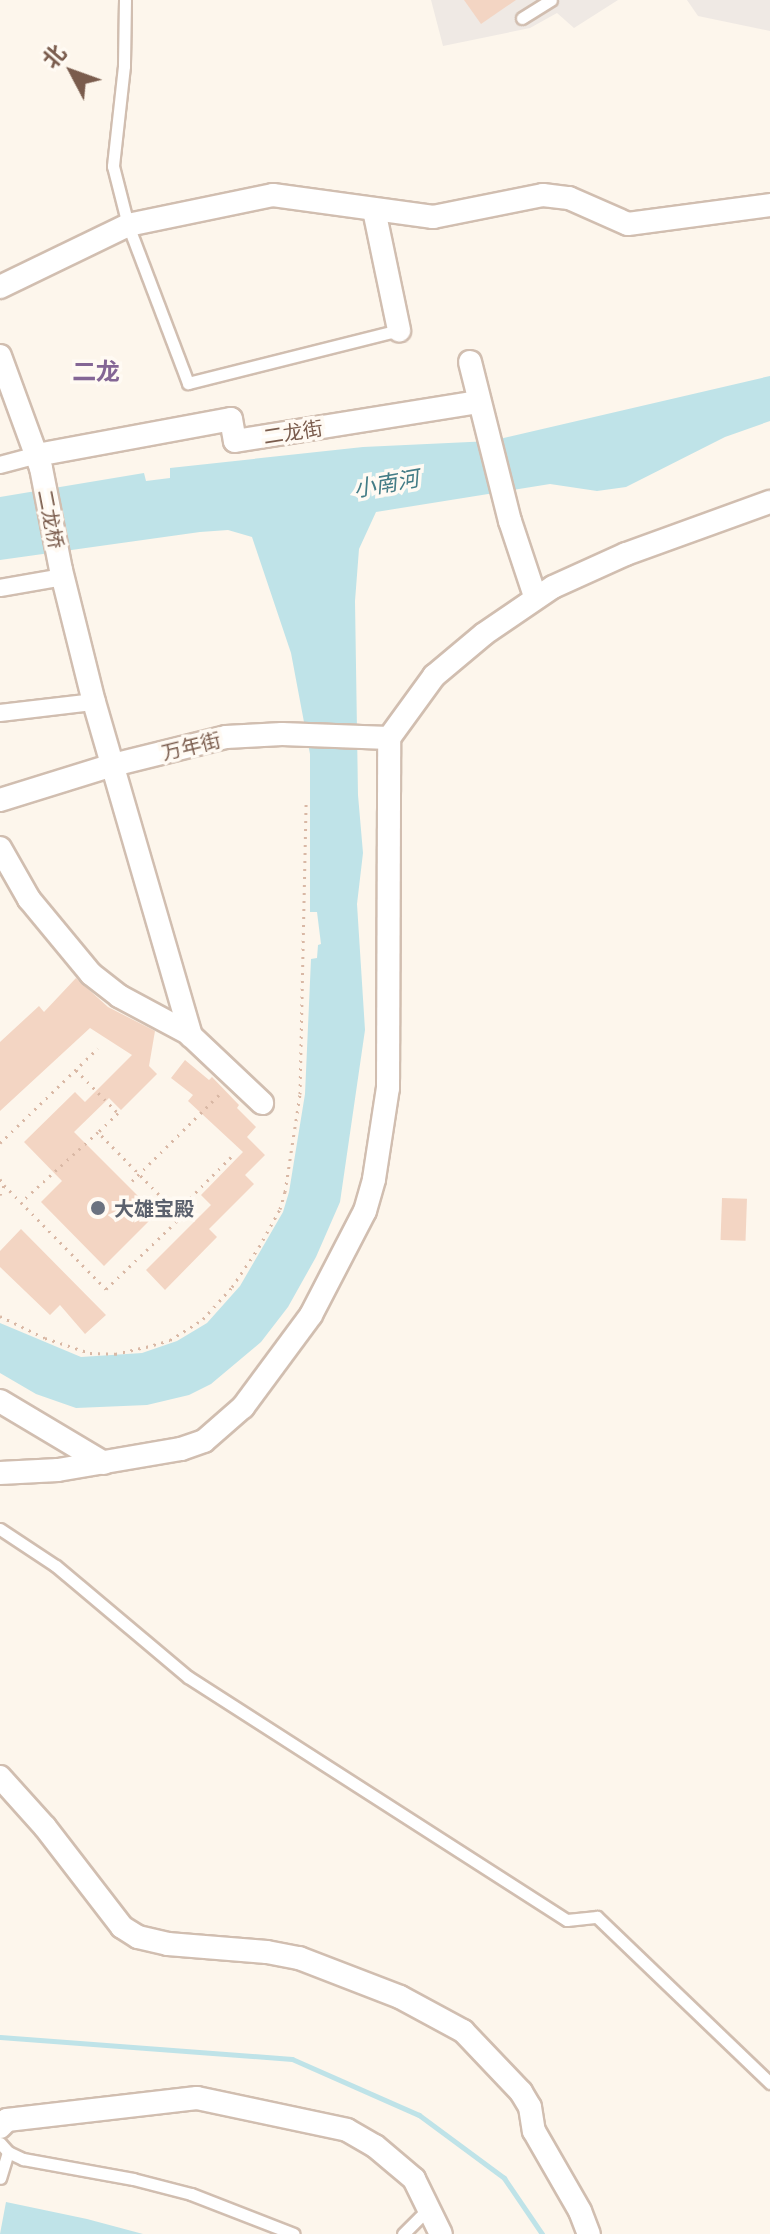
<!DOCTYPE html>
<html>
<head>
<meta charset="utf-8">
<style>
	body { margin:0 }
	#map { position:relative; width:770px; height:2234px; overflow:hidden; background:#fdf6ec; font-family:"IBM Plex Sans","Noto Sans SC",sans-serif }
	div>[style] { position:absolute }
	.industrial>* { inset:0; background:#efe9e4 }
	.water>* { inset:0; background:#bfe3e8 }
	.stream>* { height:5px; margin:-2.5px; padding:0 2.5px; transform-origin:2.5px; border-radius:2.5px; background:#bfe3e8 }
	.building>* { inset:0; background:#f3d5c3; transform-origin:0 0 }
	.path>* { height:3px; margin-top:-1.5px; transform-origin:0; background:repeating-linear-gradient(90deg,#d9b8a5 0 2px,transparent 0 8px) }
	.roads { filter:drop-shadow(2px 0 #d1beb0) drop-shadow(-2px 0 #d1beb0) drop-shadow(0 2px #d1beb0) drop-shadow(0 -2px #d1beb0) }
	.service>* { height:11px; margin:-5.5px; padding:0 5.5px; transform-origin:5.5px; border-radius:5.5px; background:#fff }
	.pedestrian>* { height:16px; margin:-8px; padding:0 8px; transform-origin:8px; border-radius:8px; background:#fff }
	.minor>* { height:22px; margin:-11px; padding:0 11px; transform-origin:11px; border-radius:11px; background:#fff }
	.dots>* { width:22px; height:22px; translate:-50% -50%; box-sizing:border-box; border:4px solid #fffaf3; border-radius:50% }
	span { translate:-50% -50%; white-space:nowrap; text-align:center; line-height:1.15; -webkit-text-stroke:7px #fffaf3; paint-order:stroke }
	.street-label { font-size:20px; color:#7a5c4d }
	.worship-label { font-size:20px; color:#5b616d; font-weight:700 }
	.left { translate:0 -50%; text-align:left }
	.water-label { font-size:22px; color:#437c86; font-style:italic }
	.quarter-label { font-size:24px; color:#846695; font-weight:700 }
	.north { position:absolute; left:32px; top:32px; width:80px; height:80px; -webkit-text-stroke:6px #fffaf3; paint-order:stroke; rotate:311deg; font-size:22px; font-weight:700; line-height:32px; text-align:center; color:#7a5c4d }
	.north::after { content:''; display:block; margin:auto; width:28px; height:36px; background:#7a5c4d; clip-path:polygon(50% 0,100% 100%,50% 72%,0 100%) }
</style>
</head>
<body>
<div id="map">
	<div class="industrial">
		<div style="clip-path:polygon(431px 0,618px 0,574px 28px,557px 13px,530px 28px,443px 46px)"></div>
		<div style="clip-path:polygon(687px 0,770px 0,770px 31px,698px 16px)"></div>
	</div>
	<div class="water">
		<div style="clip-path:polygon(770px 376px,770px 421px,725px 437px,626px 487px,597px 491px,550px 484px,376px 512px,359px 549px,355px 601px,358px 795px,363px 853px,357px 904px,365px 1030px,340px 1202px,316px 1257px,288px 1307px,261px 1342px,211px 1384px,189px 1395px,147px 1405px,76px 1408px,36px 1394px,0 1373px,0 1323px,81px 1357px,142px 1353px,177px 1341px,207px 1323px,240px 1286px,283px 1212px,289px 1192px,305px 1094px,311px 959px,317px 958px,318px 945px,321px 944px,317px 912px,310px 912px,310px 754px,291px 653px,252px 537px,228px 530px,200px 532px,0 560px,0 497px,144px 473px,146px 481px,170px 478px,170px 468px,363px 447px,491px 441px)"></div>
		<div style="clip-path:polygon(6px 2202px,87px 2219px,143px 2234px,0 2234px)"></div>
	</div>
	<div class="stream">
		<div style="left:0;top:2037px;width:293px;rotate:4.3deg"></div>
		<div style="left:292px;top:2059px;width:139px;rotate:23.8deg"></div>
		<div style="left:419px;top:2115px;width:106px;rotate:36.5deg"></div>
		<div style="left:504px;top:2178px;width:68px;rotate:55.8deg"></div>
	</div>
	<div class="building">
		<div style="clip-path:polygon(464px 0,516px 0,481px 24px)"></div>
		<div style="clip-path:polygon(76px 978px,108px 1007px,155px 1031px,149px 1066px,157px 1074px,121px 1110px,109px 1098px,74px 1132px,156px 1214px,104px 1266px,41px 1202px,62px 1181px,24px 1142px,75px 1092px,85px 1102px,132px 1055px,90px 1028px,0 1111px,0 1042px,39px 1006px,44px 1012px)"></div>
		<div style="clip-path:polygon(185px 1060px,209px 1080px,212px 1077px,239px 1105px,237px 1108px,256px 1127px,247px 1137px,265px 1155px,245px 1175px,254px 1184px,209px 1229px,217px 1237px,165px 1290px,146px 1270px,211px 1205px,201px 1195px,243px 1152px,188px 1101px,193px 1095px,171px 1078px)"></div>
		<div style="left:722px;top:1198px;width:25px;height:42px;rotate:2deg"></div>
		<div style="clip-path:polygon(21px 1229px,106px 1315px,85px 1334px,60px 1305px,50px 1315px,0 1267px,0 1251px)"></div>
	</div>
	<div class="path">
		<div style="left:76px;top:1070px;width:60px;rotate:45.7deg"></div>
		<div style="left:118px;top:1113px;width:28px;rotate:136deg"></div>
		<div style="left:0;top:1143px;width:136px;rotate:-44.1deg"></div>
		<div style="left:0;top:1179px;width:7px;rotate:56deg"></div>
		<div style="left:4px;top:1185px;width:146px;rotate:45.6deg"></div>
		<div style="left:106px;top:1289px;width:104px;rotate:-43.8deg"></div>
		<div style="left:181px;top:1217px;width:119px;rotate:-134.3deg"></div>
		<div style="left:98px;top:1132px;width:104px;rotate:137.7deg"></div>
		<div style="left:132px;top:1181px;width:127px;rotate:-44.7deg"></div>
		<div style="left:0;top:1195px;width:11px;rotate:-68deg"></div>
		<div style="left:181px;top:1217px;width:21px;rotate:-65deg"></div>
		<div style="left:190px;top:1198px;width:61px;rotate:-45deg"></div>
		<div style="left:0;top:1316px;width:50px;rotate:26.1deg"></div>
		<div style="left:45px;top:1338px;width:47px;rotate:18.4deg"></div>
		<div style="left:90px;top:1353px;width:25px;rotate:2deg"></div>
		<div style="left:115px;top:1354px;width:32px;rotate:-13deg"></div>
		<div style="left:146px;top:1347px;width:25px;rotate:-16deg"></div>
		<div style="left:170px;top:1340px;width:39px;rotate:-32deg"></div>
		<div style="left:203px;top:1319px;width:43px;rotate:-47.8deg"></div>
		<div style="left:232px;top:1287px;width:48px;rotate:-56deg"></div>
		<div style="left:259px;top:1247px;width:43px;rotate:-61.1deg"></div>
		<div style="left:280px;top:1209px;width:18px;rotate:-74deg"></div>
		<div style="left:285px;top:1192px;width:99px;rotate:-81.3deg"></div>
		<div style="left:300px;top:1094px;width:294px;rotate:-88.8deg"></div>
	</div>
	<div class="roads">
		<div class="service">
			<div style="left:125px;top:0;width:66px;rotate:90.9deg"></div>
			<div style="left:124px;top:66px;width:101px;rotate:96.3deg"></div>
			<div style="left:113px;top:166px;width:61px;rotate:75.7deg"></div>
			<div style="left:128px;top:225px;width:169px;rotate:69.2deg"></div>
			<div style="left:188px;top:383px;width:218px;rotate:-14.1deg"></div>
			<div style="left:522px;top:18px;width:34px;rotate:-32deg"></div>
			<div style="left:0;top:1529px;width:67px;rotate:33.5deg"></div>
			<div style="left:56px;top:1566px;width:172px;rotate:40.1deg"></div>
			<div style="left:188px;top:1677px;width:450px;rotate:32.7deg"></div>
			<div style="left:567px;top:1920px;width:30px;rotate:-6deg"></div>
			<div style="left:597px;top:1917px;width:240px;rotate:43.8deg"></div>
			<div style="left:0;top:2143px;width:12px;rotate:48deg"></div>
			<div style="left:8px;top:2152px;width:27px;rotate:107deg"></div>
			<div style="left:8px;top:2152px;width:17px;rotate:25deg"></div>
			<div style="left:23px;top:2159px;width:112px;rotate:10.3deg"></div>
			<div style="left:133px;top:2179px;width:60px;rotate:14.5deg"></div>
			<div style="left:191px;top:2194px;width:110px;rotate:21.2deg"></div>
			<div style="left:403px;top:2234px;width:34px;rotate:-45deg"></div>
		</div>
		<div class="pedestrian">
			<div style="left:0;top:465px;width:38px;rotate:-15deg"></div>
			<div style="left:0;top:588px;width:64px;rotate:-9.9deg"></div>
			<div style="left:0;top:713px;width:95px;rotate:-6.7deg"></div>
		</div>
		<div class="minor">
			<div style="left:374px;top:210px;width:123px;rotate:78.2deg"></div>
			<div style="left:0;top:287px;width:142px;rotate:-25.8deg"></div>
			<div style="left:128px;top:225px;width:148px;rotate:-11.7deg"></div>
			<div style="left:273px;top:195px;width:162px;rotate:7.8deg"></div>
			<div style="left:433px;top:217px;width:112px;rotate:-11.3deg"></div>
			<div style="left:543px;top:195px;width:26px;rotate:7deg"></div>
			<div style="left:569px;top:198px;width:64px;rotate:23.8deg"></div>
			<div style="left:628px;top:224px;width:143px;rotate:-7.6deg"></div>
			<div style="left:0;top:356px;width:119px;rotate:69.9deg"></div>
			<div style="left:41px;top:468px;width:104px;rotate:78.9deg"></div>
			<div style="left:61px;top:570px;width:136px;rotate:76deg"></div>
			<div style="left:94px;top:702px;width:348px;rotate:73.8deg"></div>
			<div style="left:470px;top:362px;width:164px;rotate:75.9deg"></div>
			<div style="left:510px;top:521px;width:79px;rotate:71.6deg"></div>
			<div style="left:37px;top:455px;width:197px;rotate:-10.5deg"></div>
			<div style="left:231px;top:419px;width:22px;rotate:80deg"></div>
			<div style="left:235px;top:441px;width:247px;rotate:-9.1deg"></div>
			<div style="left:0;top:800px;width:118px;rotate:-17.2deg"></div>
			<div style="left:113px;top:765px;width:116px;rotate:-13.9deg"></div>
			<div style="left:226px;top:737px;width:56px;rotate:-3.1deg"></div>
			<div style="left:282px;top:734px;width:107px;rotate:2.1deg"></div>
			<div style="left:0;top:848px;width:59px;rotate:60.4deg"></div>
			<div style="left:29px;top:899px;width:97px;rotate:50.4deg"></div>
			<div style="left:91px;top:974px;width:36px;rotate:38deg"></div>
			<div style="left:119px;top:996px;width:78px;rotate:28.2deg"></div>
			<div style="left:188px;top:1033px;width:102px;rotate:43.4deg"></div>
			<div style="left:0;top:1401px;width:121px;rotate:30.8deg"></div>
			<div style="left:0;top:1473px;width:58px;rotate:-3deg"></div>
			<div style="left:58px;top:1470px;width:125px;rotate:-9.7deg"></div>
			<div style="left:181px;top:1449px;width:24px;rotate:-19deg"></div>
			<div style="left:204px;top:1441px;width:52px;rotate:-41.1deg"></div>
			<div style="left:243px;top:1407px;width:114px;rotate:-53.5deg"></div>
			<div style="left:311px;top:1315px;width:117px;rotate:-62.6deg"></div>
			<div style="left:365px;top:1211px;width:33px;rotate:-74deg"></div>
			<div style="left:374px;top:1179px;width:92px;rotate:-81.3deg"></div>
			<div style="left:388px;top:1088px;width:350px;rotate:-89.8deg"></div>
			<div style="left:389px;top:738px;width:77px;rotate:-54deg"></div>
			<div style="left:434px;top:676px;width:65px;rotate:-40deg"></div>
			<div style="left:484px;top:634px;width:83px;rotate:-34.3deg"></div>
			<div style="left:553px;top:587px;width:80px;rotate:-24.3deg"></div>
			<div style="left:626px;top:554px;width:153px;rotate:-19.9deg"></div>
			<div style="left:0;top:1777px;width:67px;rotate:48deg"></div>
			<div style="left:45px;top:1827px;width:126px;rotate:52.4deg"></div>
			<div style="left:122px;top:1927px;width:19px;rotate:32deg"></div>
			<div style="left:138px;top:1937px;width:31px;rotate:13deg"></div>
			<div style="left:168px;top:1944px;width:99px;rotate:4.6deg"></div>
			<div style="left:267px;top:1952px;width:33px;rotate:11deg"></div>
			<div style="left:299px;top:1958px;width:108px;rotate:21.1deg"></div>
			<div style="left:400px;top:1997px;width:72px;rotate:28.4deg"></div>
			<div style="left:463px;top:2031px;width:84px;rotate:46.4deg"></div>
			<div style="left:521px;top:2092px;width:17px;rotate:59deg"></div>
			<div style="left:530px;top:2107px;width:24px;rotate:81deg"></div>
			<div style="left:534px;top:2131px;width:92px;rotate:60.1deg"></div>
			<div style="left:580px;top:2211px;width:25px;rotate:69deg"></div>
			<div style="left:0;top:2127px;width:10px;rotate:-45deg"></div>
			<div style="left:7px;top:2120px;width:191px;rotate:-6.6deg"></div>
			<div style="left:197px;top:2098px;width:153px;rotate:12deg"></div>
			<div style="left:347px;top:2130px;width:32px;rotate:30deg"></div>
			<div style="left:375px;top:2146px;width:51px;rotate:40.2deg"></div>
			<div style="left:414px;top:2179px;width:61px;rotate:63.9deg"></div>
		</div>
	</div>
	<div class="dots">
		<div style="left:98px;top:1208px;background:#6b7280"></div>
	</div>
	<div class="street-label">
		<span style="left:293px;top:432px;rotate:-9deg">二龙街</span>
		<span style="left:51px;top:519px;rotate:79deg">二龙桥</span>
		<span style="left:191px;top:746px;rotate:-14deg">万年街</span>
	</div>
	<div class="worship-label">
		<span class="left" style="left:114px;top:1208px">大雄宝殿</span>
	</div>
	<div class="water-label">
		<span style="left:386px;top:483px;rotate:-10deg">小南河</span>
	</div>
	<div class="quarter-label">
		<span style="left:96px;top:372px">二龙</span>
	</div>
	<div class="north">北</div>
</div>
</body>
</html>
